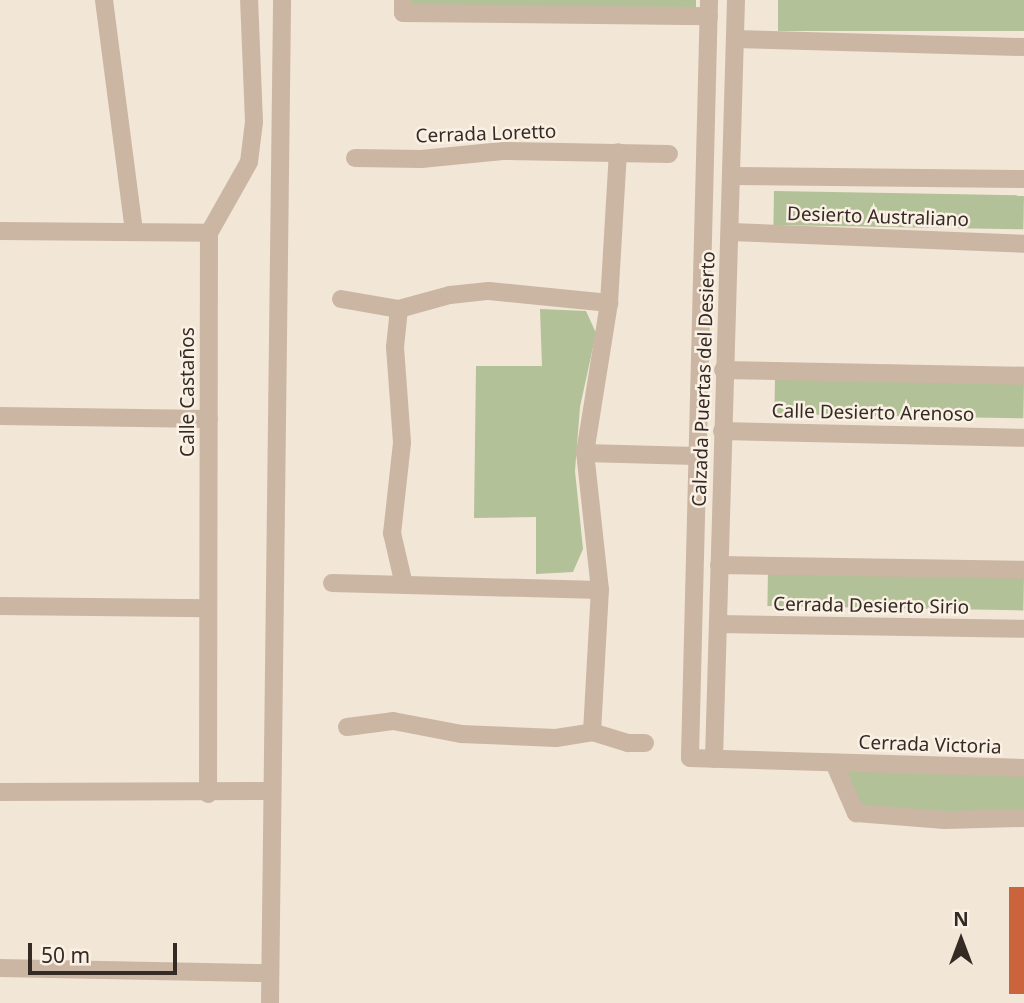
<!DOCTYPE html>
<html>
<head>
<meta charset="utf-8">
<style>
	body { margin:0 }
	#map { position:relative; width:1024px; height:1003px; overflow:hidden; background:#f2e6d7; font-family:"Noto Sans",sans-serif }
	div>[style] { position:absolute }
	.green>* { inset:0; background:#b2c197; transform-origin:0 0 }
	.building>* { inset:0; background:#cb643c; transform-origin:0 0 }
	.minor>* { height:18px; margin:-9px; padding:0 9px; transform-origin:9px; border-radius:9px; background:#cab6a3 }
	span { translate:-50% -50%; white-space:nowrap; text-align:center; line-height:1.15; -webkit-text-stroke:5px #faf0e4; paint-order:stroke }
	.street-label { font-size:19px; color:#352b25 }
	.north { position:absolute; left:926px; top:905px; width:70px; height:70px; -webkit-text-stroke:5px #faf0e4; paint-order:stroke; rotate:0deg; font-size:19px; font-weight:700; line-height:28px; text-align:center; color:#352b25 }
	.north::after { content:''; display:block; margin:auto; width:24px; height:32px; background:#352b25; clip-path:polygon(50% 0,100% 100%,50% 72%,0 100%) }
	.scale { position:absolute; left:28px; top:943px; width:149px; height:32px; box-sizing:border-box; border:4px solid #352b25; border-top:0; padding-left:9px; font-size:21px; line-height:24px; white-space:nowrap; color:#352b25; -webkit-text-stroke:5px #faf0e4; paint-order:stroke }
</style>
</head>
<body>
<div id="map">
	<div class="green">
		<div style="left:407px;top:0;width:289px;height:9px"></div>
		<div style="left:778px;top:0;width:246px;height:31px"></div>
		<div style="left:774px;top:191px;width:250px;height:34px;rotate:1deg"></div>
		<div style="clip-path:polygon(540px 309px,586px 311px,596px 333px,580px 407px,575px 471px,583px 549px,573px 572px,536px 574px,536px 517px,474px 518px,476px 366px,542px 366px)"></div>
		<div style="left:775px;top:379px;width:249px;height:35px;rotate:1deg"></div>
		<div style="left:768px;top:571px;width:256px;height:35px;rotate:1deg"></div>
		<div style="clip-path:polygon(844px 768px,1024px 772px,1024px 814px,860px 808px)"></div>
	</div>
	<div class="building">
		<div style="left:1009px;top:887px;width:15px;height:107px"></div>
	</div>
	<div class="minor">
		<div style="left:104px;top:0;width:234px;rotate:82.6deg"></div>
		<div style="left:403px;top:0;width:13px;rotate:90deg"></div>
		<div style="left:403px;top:13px;width:306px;rotate:0.6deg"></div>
		<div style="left:709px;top:0;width:758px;rotate:91.44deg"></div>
		<div style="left:690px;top:758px;width:334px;rotate:1.7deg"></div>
		<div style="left:735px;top:39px;width:289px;rotate:1.6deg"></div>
		<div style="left:355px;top:158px;width:66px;rotate:0.9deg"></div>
		<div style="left:421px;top:159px;width:82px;rotate:-5.6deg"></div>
		<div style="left:503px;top:151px;width:166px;rotate:1deg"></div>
		<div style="left:732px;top:176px;width:292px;rotate:0.6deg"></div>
		<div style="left:0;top:231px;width:209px;rotate:0.5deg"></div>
		<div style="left:731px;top:232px;width:293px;rotate:2.3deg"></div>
		<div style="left:341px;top:299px;width:59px;rotate:9.8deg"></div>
		<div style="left:399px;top:309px;width:53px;rotate:-15.4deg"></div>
		<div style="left:450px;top:295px;width:39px;rotate:-6deg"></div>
		<div style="left:489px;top:291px;width:121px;rotate:5.7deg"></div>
		<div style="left:399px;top:309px;width:38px;rotate:96deg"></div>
		<div style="left:395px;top:347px;width:96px;rotate:85.8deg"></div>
		<div style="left:402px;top:443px;width:91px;rotate:96.3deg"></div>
		<div style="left:392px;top:533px;width:53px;rotate:77deg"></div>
		<div style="left:723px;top:370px;width:301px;rotate:1.1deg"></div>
		<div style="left:0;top:416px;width:209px;rotate:0.8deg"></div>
		<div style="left:722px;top:431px;width:302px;rotate:1.3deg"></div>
		<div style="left:585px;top:453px;width:111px;rotate:1.5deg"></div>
		<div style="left:719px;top:565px;width:305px;rotate:0.9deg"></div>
		<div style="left:332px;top:583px;width:268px;rotate:1.5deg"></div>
		<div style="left:0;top:606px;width:208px;rotate:0.6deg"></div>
		<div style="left:718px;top:624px;width:306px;rotate:0.9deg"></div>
		<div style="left:347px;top:727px;width:46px;rotate:-7.4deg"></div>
		<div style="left:393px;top:721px;width:69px;rotate:10.8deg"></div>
		<div style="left:461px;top:734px;width:95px;rotate:2.4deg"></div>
		<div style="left:556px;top:738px;width:36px;rotate:-9deg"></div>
		<div style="left:592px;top:732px;width:38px;rotate:17deg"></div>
		<div style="left:628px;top:743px;width:17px"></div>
		<div style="left:592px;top:732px;width:142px;rotate:-86.8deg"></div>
		<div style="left:600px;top:590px;width:138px;rotate:-96.2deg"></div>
		<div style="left:585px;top:453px;width:152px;rotate:-80.9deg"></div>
		<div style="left:609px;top:303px;width:151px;rotate:-86.6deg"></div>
		<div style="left:714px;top:759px;width:759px;rotate:-88.34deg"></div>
		<div style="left:834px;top:763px;width:55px;rotate:66.3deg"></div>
		<div style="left:856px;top:813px;width:89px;rotate:4.5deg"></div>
		<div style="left:945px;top:820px;width:79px;rotate:-1.5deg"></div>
		<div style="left:0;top:792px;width:272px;rotate:-0.2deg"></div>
		<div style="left:208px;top:794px;width:561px;rotate:-89.9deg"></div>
		<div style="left:209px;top:233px;width:81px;rotate:-60.6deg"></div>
		<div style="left:249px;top:162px;width:40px;rotate:-82.9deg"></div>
		<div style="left:254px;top:122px;width:122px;rotate:-92.3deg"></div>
		<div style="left:0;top:968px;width:270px;rotate:1.1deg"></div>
		<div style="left:270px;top:1003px;width:1003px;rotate:-89.31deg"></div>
	</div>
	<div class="street-label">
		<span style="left:486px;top:134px;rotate:-2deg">Cerrada Loretto</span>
		<span style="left:878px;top:217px;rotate:2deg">Desierto Australiano</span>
		<span style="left:704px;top:379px;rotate:-88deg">Calzada Puertas del Desierto</span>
		<span style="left:188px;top:392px;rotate:-90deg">Calle Castaños</span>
		<span style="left:873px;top:413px;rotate:1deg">Calle Desierto Arenoso</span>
		<span style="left:871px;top:606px;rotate:1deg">Cerrada Desierto Sirio</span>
		<span style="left:930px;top:745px;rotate:2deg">Cerrada Victoria</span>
	</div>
	<div class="north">N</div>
	<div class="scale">50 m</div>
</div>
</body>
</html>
